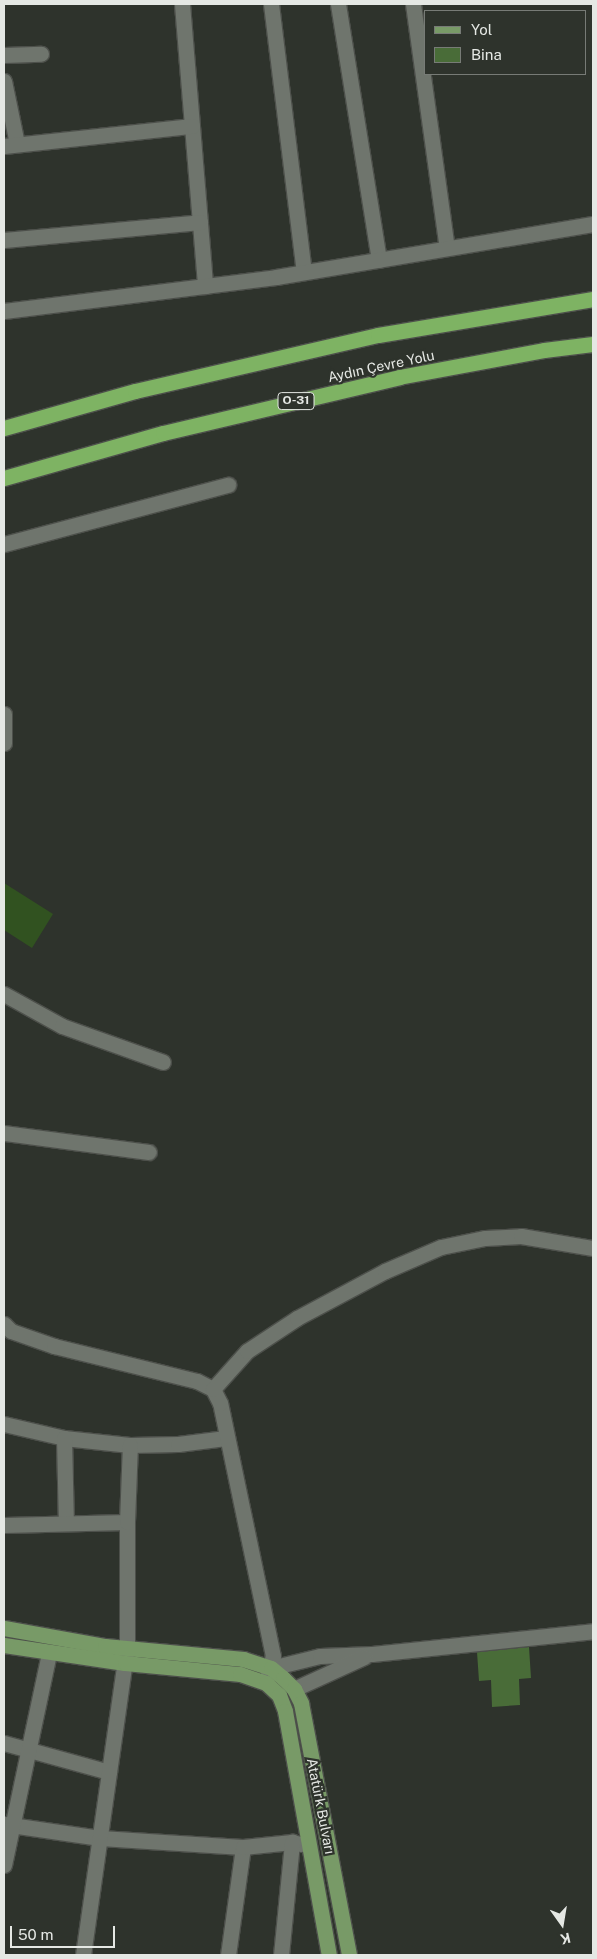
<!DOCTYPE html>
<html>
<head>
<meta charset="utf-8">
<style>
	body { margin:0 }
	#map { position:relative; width:597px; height:1959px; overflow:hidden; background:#2e332c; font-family:"Public Sans",sans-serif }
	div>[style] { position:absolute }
	.green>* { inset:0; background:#315220 }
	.building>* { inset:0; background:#496c38 }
	.roads { filter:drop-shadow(1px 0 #4d504b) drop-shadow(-1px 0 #4d504b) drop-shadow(0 1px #4d504b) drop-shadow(0 -1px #4d504b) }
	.minor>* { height:15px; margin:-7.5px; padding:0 7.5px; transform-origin:7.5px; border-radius:7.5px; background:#6f756d }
	.major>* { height:15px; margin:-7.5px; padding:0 7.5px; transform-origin:7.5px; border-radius:7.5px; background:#789a67 }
	.highway>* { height:15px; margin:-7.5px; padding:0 7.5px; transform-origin:7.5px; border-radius:7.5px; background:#7eb363 }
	span { translate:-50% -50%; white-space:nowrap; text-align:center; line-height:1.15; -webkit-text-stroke:4.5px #2e332c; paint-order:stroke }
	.shield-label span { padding:1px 4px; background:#2e332c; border:1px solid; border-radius:4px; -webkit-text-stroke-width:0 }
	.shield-label { font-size:12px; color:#e5e8e4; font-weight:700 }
	.street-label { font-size:14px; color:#e5e8e4 }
	.frame { position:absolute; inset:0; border:5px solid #e5e8e4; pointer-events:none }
	.legend { position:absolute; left:424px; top:10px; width:162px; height:65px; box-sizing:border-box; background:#2e332c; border:1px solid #777b76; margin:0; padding:6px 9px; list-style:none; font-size:15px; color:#e5e8e4 }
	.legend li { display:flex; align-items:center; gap:10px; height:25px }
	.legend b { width:25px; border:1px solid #777b76 }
	.north { position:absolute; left:537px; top:1899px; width:50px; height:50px; -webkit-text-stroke:4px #2e332c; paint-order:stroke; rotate:167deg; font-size:14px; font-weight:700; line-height:20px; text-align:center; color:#e5e8e4 }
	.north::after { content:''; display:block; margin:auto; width:18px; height:22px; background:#e5e8e4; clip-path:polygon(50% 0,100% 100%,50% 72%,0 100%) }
	.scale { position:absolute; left:10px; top:1926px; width:105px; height:22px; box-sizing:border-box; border:2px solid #e5e8e4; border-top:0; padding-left:6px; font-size:15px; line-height:18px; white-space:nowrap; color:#e5e8e4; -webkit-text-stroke:4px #2e332c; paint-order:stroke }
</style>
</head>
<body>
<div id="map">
	<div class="green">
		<div style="clip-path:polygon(4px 883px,53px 914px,32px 948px,4px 930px)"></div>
	</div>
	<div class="building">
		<div style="clip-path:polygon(529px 1647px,531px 1678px,519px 1679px,520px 1705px,492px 1707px,491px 1680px,479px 1681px,477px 1652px)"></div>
	</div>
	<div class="roads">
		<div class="minor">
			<div style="left:182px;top:4px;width:283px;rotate:85.3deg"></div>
			<div style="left:271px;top:4px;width:270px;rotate:83deg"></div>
			<div style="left:338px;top:4px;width:259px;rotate:80.9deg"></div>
			<div style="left:413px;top:4px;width:246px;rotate:82.1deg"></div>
			<div style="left:4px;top:55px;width:37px;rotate:-2deg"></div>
			<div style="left:4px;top:81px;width:64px;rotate:78.3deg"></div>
			<div style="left:4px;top:146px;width:189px;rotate:-6.1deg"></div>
			<div style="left:4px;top:240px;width:197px;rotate:-5.2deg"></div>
			<div style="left:4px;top:311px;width:274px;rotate:-7.1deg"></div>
			<div style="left:276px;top:277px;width:321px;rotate:-9.5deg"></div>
			<div style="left:4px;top:544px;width:232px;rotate:-14.8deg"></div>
			<div style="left:4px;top:714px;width:29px;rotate:90deg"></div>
			<div style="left:4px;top:994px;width:66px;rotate:28.9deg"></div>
			<div style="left:62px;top:1026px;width:107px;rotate:19.6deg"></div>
			<div style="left:4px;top:1133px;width:146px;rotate:7.5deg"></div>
			<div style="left:4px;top:1324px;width:10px;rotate:45deg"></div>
			<div style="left:11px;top:1331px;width:46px;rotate:19.2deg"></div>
			<div style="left:54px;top:1346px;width:147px;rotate:13.8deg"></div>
			<div style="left:197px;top:1381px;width:18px;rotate:27deg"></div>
			<div style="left:4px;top:1424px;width:62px;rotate:13.1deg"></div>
			<div style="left:64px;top:1438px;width:66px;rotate:6.1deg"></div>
			<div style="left:130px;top:1445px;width:48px;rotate:-1.2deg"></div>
			<div style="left:178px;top:1444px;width:48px;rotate:-7.1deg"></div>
			<div style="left:64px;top:1438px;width:85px;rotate:88.7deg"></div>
			<div style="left:4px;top:1525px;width:123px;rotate:-1.4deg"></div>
			<div style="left:271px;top:1668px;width:50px;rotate:-13.8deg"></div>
			<div style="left:320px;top:1656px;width:52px;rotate:-2.2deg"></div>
			<div style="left:372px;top:1654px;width:222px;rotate:-5.9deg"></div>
			<div style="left:267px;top:1678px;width:23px;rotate:-75deg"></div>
			<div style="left:273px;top:1656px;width:258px;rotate:-101.8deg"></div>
			<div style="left:220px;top:1403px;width:16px;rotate:-117deg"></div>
			<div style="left:213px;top:1389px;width:51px;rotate:-48.2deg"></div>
			<div style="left:247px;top:1351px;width:60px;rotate:-33.4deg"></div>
			<div style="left:297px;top:1318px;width:100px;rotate:-28.1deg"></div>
			<div style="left:385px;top:1271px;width:61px;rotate:-23.2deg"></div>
			<div style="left:441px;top:1247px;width:45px;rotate:-11.6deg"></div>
			<div style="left:485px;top:1238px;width:36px;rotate:-3deg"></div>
			<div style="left:521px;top:1236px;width:73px;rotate:9.5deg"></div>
			<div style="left:294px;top:1689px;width:77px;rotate:-24.6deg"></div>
			<div style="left:4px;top:1743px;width:109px;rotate:15.4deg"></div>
			<div style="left:4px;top:1824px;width:97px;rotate:8.3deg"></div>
			<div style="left:100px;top:1838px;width:143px;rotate:3.6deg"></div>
			<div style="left:243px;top:1847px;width:109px;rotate:97.9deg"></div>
			<div style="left:243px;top:1847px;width:49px;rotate:-5.8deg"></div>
			<div style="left:292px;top:1842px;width:9px;rotate:13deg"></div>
			<div style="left:4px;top:1865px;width:217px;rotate:-78deg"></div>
			<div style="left:83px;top:1955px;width:311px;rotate:-81.9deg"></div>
			<div style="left:127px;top:1647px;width:125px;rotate:-90deg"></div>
			<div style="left:127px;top:1522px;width:77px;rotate:-87.8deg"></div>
			<div style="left:281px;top:1955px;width:114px;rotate:-84.4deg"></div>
		</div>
		<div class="major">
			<div style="left:4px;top:1628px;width:103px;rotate:10.1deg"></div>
			<div style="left:105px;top:1646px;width:139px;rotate:5.4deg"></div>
			<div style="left:243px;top:1659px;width:29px;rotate:18deg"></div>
			<div style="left:271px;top:1668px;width:16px;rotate:40deg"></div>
			<div style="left:283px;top:1678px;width:16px;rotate:45deg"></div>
			<div style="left:294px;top:1689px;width:16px;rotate:63deg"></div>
			<div style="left:301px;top:1703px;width:257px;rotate:79.2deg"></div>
			<div style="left:4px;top:1645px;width:122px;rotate:8.5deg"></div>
			<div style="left:125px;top:1663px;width:116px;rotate:5.5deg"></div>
			<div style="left:240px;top:1674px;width:28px;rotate:19deg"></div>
			<div style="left:266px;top:1683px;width:18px;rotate:43deg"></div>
			<div style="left:279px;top:1695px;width:17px;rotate:69deg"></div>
			<div style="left:285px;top:1711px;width:248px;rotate:79.8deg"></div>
		</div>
		<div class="highway">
			<div style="left:4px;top:428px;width:136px;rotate:-15.8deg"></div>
			<div style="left:135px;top:391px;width:249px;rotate:-13deg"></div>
			<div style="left:378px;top:335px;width:218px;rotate:-9.5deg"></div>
			<div style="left:4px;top:478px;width:165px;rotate:-15.8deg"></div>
			<div style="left:163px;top:433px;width:243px;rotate:-13.3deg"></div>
			<div style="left:399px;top:377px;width:147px;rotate:-10.5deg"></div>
			<div style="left:544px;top:350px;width:49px;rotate:-7deg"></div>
		</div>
	</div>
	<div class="shield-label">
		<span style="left:296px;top:401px">O-31</span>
	</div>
	<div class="street-label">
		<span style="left:381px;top:366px;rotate:-12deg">Aydın Çevre Yolu</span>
		<span style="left:321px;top:1806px;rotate:79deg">Atatürk Bulvarı</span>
	</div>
	<div class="frame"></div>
	<ul class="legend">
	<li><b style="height:6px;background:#789a67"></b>Yol</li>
	<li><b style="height:14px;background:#496c38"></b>Bina</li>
	</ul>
	<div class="north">K</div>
	<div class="scale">50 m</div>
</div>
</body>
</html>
